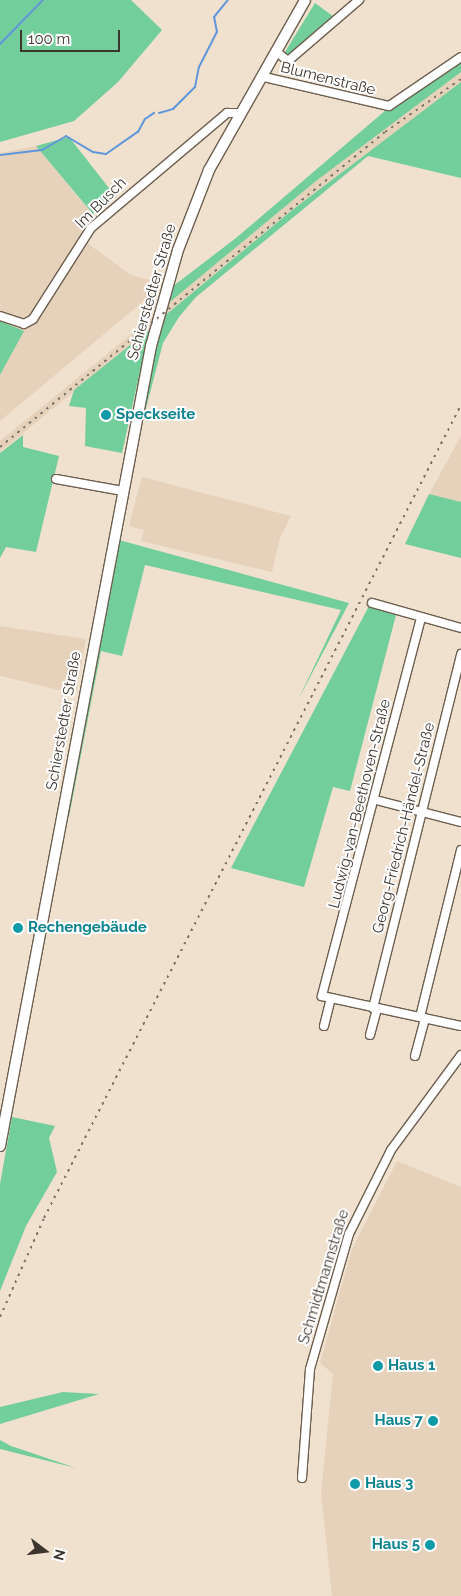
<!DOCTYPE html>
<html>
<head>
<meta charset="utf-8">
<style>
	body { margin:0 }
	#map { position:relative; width:461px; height:1596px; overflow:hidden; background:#f0e0ce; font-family:Raleway,sans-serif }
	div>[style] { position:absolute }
	.built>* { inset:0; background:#e6d2bb }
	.green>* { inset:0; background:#72ce9a }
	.stream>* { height:2px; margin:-1px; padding:0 1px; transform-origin:1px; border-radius:1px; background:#6096dc }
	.roads { filter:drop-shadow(1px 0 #6c5f4f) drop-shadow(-1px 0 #6c5f4f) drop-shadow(0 1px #6c5f4f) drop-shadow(0 -1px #6c5f4f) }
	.minor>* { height:8px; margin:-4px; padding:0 4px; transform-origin:4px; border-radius:4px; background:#fff }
	.tertiary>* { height:10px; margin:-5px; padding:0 5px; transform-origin:5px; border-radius:5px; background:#fff }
	.rail>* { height:2px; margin-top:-1px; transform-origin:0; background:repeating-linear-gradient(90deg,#7c7368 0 2.5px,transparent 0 7.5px) }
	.dots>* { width:14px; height:14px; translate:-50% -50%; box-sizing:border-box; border:2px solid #fff; border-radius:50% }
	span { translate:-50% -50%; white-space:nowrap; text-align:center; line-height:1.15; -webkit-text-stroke:4px #fff; paint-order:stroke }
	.street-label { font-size:15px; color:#3b352e }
	.culture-label { font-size:15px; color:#0d838f; font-weight:700 }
	.left { translate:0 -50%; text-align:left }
	.right { translate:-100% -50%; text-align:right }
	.north { position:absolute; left:20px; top:1526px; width:50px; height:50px; -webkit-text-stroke:4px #fff; paint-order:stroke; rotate:105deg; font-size:14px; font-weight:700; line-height:20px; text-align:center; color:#3b352e }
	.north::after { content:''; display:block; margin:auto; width:18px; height:22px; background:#3b352e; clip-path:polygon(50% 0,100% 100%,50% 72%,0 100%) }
	.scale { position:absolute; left:20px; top:30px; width:100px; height:22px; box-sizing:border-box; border:2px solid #3b352e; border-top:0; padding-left:6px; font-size:15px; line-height:18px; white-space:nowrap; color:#3b352e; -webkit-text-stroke:4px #fff; paint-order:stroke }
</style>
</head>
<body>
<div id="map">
	<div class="built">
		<div style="clip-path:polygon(461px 72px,461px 82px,291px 211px,162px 318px,165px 306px,316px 181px)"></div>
		<div style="clip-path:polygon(36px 146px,98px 221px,83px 240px,131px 275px,164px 284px,0 421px,0 375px,23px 332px,0 321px,0 153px)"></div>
		<div style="clip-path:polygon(154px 316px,150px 329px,0 452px,0 441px)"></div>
		<div style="clip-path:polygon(461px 436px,461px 502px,429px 494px)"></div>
		<div style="clip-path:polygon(142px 477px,291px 516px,280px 538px,272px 572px,141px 541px,144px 530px,129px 526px)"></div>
		<div style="clip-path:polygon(0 626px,86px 639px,76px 694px,0 676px)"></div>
		<div style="clip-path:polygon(397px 1161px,461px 1187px,461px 1596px,332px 1596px,321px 1493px,333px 1374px,320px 1363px,352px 1249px)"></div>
	</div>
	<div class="green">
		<div style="clip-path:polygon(0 0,131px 0,162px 30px,118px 82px,74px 121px,0 142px)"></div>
		<div style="clip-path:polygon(315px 3px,334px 17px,290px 55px,285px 52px)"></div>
		<div style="clip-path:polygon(461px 58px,461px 72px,316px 181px,165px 306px,172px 287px,236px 238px,393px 104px)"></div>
		<div style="clip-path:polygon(461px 82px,461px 178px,368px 156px,196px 297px,179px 317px,163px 343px,129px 473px,139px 412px,162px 318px,291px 211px)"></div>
		<div style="clip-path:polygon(69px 137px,116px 197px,93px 214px,36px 146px)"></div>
		<div style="clip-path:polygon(0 321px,24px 331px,0 375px)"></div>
		<div style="clip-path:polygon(149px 330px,122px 453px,85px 446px,86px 408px,69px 406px,74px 390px)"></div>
		<div style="clip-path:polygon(23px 435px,23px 447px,59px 456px,36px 552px,6px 547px,0 558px,0 453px)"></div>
		<div style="clip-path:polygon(429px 494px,461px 502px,461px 558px,405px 544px)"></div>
		<div style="clip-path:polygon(119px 540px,349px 603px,298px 700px,341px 610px,145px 565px,122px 656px,101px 651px,69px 817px,65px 814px)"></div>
		<div style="clip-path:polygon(369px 606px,396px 615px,350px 791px,333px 787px,304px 887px,231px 868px)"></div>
		<div style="clip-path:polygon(12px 1117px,55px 1126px,49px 1138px,57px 1172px,26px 1226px,0 1291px,0 1184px)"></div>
		<div style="clip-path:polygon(63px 1392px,99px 1394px,0 1424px,0 1407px)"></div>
		<div style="clip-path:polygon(0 1440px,11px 1446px,76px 1468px,0 1449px)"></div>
	</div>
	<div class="stream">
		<div style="left:0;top:44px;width:62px;rotate:-45.7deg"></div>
		<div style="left:159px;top:113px;width:15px;rotate:-16deg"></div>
		<div style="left:173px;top:109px;width:31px;rotate:-45deg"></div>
		<div style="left:195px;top:87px;width:20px;rotate:-79deg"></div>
		<div style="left:199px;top:67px;width:39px;rotate:-63deg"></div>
		<div style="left:217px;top:32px;width:15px;rotate:-101deg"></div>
		<div style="left:214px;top:17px;width:22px;rotate:-51deg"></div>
		<div style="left:0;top:155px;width:42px;rotate:-6.8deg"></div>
		<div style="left:42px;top:150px;width:28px;rotate:-30deg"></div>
		<div style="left:66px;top:136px;width:31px;rotate:31deg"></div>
		<div style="left:93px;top:152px;width:13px;rotate:9deg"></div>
		<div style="left:106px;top:154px;width:39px;rotate:-35deg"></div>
		<div style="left:138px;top:132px;width:15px;rotate:-62deg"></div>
		<div style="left:145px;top:119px;width:11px;rotate:-34deg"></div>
	</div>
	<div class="roads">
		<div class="minor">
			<div style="left:278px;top:53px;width:13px;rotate:39deg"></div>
			<div style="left:288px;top:61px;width:94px;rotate:-40.7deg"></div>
			<div style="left:264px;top:77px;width:128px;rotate:13.1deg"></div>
			<div style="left:389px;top:106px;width:87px;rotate:-34.2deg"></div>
			<div style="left:0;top:316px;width:25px;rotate:18deg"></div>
			<div style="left:24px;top:324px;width:10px;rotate:-29deg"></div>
			<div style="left:33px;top:319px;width:108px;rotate:-57.5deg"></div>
			<div style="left:91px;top:228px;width:178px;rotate:-40.2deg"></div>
			<div style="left:227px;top:113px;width:14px"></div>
			<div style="left:56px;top:479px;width:68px;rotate:10.2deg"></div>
			<div style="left:372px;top:603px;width:92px;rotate:15.7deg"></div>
			<div style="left:421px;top:618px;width:391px;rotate:104.7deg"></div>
			<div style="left:322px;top:996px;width:142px;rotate:12.2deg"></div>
			<div style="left:376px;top:800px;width:88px;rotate:14.5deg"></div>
			<div style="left:373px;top:1008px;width:365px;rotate:-76deg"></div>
			<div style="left:420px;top:1017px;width:172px;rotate:-76.2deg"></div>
			<div style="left:324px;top:1026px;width:29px;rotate:-76deg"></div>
			<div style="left:370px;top:1035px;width:27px;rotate:-75deg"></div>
			<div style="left:415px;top:1056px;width:39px;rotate:-75deg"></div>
			<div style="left:302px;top:1478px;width:109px;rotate:-85.8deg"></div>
			<div style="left:310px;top:1369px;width:141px;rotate:-73.9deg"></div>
			<div style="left:349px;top:1234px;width:94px;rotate:-63.4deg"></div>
			<div style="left:391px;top:1150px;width:118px;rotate:-53.6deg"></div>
		</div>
		<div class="tertiary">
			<div style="left:0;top:1146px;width:814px;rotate:-79.31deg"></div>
			<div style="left:151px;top:346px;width:100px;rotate:-74.3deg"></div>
			<div style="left:178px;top:250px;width:86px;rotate:-68.8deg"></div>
			<div style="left:209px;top:170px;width:195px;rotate:-60.5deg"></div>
		</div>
	</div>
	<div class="rail">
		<div style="left:0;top:447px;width:497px;rotate:-39.3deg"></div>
		<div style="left:385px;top:132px;width:93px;rotate:-34.9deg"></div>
		<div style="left:0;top:1317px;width:108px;rotate:-66deg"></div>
		<div style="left:44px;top:1218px;width:914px;rotate:-62.85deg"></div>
	</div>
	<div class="dots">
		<div style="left:106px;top:415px;background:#0f9aa8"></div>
		<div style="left:18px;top:928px;background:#0f9aa8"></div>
		<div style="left:378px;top:1366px;background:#0f9aa8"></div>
		<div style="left:433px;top:1421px;background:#0f9aa8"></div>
		<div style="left:355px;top:1484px;background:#0f9aa8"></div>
		<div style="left:430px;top:1545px;background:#0f9aa8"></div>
	</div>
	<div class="street-label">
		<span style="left:328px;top:79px;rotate:14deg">Blumenstraße</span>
		<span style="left:101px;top:203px;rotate:-45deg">Im Busch</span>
		<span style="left:152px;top:292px;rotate:-74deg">Schierstedter Straße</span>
		<span style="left:64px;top:721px;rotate:-80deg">Schierstedter Straße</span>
		<span style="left:360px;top:804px;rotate:-76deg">Ludwig-van-Beethoven-Straße</span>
		<span style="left:404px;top:828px;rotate:-76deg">Georg-Friedrich-Händel-Straße</span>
		<span style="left:324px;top:1277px;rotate:-73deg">Schmidtmannstraße</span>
	</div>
	<div class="culture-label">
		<span class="left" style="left:116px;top:415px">Speckseite</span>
		<span class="left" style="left:28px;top:928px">Rechengebäude</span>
		<span class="left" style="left:388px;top:1366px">Haus 1</span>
		<span class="right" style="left:423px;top:1421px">Haus 7</span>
		<span class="left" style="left:365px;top:1484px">Haus 3</span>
		<span class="right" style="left:420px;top:1545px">Haus 5</span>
	</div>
	<div class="north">N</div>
	<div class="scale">100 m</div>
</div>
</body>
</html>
